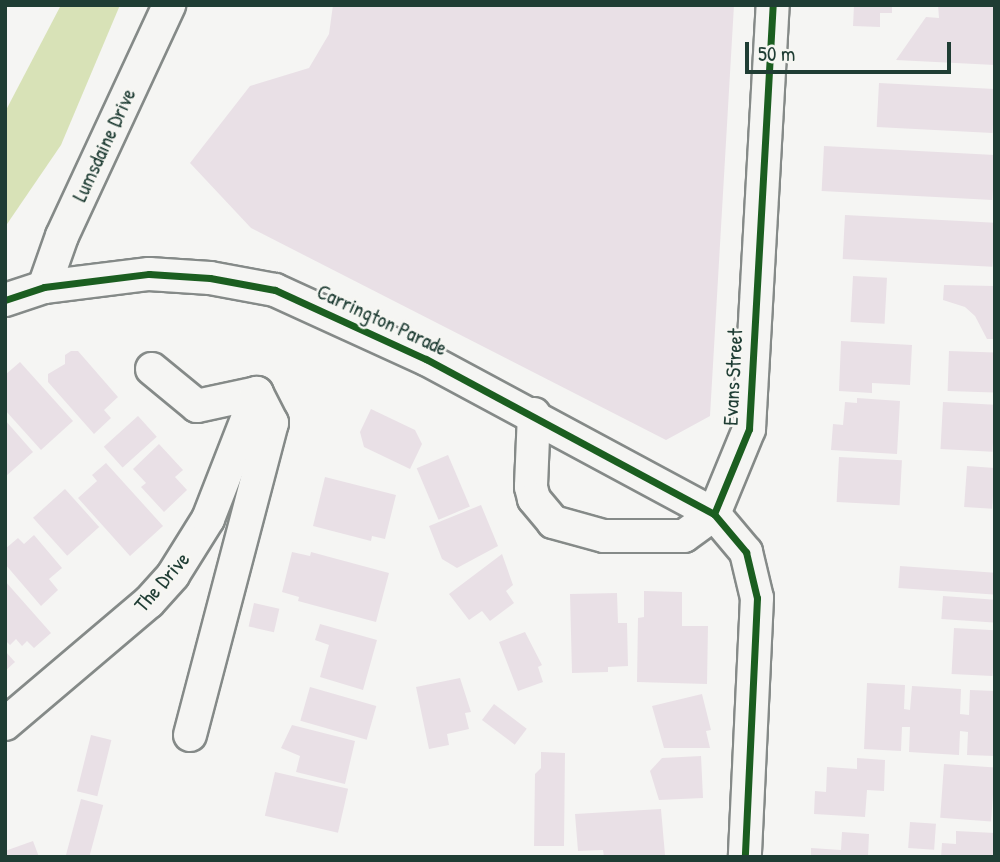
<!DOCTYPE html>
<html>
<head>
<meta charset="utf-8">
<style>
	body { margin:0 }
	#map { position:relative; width:1000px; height:862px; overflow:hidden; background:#f5f5f3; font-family:"Patrick Hand",sans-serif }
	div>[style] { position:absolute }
	.green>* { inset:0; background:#d8e2b7 }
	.building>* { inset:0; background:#e9e0e6; transform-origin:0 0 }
	.roads { filter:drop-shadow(2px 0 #858a88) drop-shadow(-2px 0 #858a88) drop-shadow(0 2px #858a88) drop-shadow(0 -2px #858a88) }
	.minor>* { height:32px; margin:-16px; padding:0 16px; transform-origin:16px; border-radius:16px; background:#f5f5f3 }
	.cycleway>* { height:7px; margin:-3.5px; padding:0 3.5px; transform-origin:3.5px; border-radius:3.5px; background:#1b5e20 }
	span { translate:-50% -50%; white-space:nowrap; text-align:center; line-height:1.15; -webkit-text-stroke:5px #f6f6f2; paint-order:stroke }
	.street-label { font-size:21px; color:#1f3d34 }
	.frame { position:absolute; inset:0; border:7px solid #1f3d34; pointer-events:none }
	.scale { position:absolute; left:745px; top:42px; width:206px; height:32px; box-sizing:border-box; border:4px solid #1f3d34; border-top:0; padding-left:9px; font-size:21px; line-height:24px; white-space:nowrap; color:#1f3d34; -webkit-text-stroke:5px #f6f6f2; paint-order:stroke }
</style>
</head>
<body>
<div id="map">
	<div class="green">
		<div style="clip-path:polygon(61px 5px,120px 5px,61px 145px,5px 227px,5px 112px)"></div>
	</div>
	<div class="building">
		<div style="clip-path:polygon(333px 5px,734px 5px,710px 416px,666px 440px,251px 228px,190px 163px,250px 86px,309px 68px,329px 34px)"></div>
		<div style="clip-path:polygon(854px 5px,892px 5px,892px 13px,880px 13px,880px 27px,853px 26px)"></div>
		<div style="clip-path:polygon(938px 5px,995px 5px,995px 65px,896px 60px,926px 17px,939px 18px)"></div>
		<div style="left:879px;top:83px;width:116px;height:44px;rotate:3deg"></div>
		<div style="left:824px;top:146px;width:171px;height:45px;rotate:3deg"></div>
		<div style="left:845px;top:215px;width:150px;height:44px;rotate:3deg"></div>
		<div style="left:853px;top:276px;width:34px;height:46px;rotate:3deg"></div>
		<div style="clip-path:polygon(944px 285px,995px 286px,995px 339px,987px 339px,975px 316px,965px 307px,943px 300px)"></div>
		<div style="clip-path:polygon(841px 341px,912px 345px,910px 385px,872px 383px,872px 393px,839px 391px)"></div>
		<div style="clip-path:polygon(71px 351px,78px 351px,118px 397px,104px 410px,111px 418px,94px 434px,48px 382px,48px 374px,65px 364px,65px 355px)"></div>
		<div style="left:949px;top:351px;width:46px;height:40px;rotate:2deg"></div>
		<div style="clip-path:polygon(20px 362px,73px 421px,41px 450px,5px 410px,5px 375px)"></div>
		<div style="clip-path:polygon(857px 398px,900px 401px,897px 454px,831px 450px,833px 424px,843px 425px,845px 402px,857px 403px)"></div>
		<div style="left:943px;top:402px;width:52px;height:47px;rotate:3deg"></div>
		<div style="clip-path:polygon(371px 409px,415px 430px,422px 444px,410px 469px,364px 447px,360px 432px)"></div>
		<div style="left:138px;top:416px;width:28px;height:46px;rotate:48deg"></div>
		<div style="clip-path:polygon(5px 420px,33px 452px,5px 477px)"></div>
		<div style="clip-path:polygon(159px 444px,183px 470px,175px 477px,187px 490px,164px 512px,141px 487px,146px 483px,133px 469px)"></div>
		<div style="left:448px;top:455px;width:56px;height:34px;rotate:67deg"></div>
		<div style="left:839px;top:457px;width:63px;height:45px;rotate:3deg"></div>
		<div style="clip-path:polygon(106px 463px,163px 526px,130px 556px,78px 498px,97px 481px,92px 475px)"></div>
		<div style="left:967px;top:466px;width:28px;height:41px;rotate:4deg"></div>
		<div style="clip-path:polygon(325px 477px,396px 495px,385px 539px,372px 536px,371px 541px,313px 526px)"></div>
		<div style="left:65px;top:489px;width:51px;height:43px;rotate:48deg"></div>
		<div style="clip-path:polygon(481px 505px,498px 546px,457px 568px,442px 559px,429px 526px)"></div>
		<div style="clip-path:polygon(34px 535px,62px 568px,49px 579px,58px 590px,41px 606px,5px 564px,5px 549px,18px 538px,24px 544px)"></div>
		<div style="clip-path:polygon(292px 552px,310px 556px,311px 552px,389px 573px,376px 622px,298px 601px,299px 597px,282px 592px)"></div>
		<div style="clip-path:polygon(502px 554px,513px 585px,506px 591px,514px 603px,490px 621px,482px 611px,469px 620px,449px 594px)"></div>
		<div style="left:900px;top:566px;width:95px;height:22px;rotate:4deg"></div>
		<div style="clip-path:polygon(5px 581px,51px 633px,34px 648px,27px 641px,22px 646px,16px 639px,10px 645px,5px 640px)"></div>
		<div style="clip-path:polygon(644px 591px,682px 592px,682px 626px,708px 626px,707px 684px,637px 682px,638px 618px,644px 617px)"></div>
		<div style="clip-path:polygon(617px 593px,618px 623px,627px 623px,628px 666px,608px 667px,608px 672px,572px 673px,570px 594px)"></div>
		<div style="left:943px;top:596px;width:52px;height:23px;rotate:4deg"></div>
		<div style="left:254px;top:603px;width:26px;height:24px;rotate:13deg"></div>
		<div style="clip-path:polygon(320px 624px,377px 640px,363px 690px,320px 677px,329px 645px,315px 640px)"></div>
		<div style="left:954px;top:628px;width:41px;height:46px;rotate:3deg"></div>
		<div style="clip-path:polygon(525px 632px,542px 665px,538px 667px,543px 682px,518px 691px,499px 642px)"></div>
		<div style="clip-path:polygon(5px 651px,15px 662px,5px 671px)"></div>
		<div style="clip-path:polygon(460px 678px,471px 712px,465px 713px,469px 729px,447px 734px,449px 745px,429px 749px,416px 687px)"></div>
		<div style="clip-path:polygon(867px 683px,905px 685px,904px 709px,910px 710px,912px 686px,961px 689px,960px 714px,969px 715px,970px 690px,995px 691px,995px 756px,967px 755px,968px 732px,960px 731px,959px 755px,909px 752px,910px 727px,902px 727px,901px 751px,864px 749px)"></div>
		<div style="left:310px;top:687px;width:69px;height:35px;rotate:16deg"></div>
		<div style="clip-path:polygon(702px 694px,711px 730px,706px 731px,710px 748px,664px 748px,652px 706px)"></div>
		<div style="left:494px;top:704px;width:41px;height:20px;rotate:37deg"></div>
		<div style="clip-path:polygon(292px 725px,355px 741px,345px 784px,296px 772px,300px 756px,281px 748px)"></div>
		<div style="left:91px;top:735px;width:21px;height:58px;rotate:14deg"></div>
		<div style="clip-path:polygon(541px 752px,565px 753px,564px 846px,534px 846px,535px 774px,541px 768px)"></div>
		<div style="clip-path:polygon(701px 756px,703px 798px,659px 800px,650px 771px,662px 758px)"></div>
		<div style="clip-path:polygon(857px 758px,885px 760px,884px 791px,867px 790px,865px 817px,814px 814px,815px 791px,826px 792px,827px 767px,857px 769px)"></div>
		<div style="left:944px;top:764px;width:51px;height:54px;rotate:4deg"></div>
		<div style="left:275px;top:772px;width:75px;height:45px;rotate:13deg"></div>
		<div style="left:81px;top:799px;width:23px;height:60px;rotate:15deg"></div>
		<div style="clip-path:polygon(661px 809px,665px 855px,604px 857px,603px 850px,578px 851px,575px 814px)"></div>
		<div style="left:910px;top:822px;width:26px;height:26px;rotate:4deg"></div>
		<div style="clip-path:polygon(956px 831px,995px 833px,995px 857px,941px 857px,942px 843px,956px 844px)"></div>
		<div style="clip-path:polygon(842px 832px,869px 834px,868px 857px,811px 857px,811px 848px,841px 850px)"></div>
		<div style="clip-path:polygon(33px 841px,39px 857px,5px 857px,5px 851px)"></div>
	</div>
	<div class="roads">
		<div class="minor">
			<div style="left:44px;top:287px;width:54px;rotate:-70.6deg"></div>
			<div style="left:62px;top:236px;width:255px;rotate:-65.1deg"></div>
			<div style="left:5px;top:300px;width:41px;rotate:-18.4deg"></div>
			<div style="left:44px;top:287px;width:106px;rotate:-7.1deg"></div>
			<div style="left:149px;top:274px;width:61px;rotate:3.8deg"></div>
			<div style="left:210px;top:278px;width:66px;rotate:10.5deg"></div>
			<div style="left:275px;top:290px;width:166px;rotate:24.6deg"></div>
			<div style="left:426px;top:359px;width:327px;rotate:28.3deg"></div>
			<div style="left:714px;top:514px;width:50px;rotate:49.9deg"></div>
			<div style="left:746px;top:552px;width:47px;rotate:76.6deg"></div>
			<div style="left:757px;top:598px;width:259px;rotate:92.7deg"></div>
			<div style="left:152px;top:369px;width:58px;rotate:39.4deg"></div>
			<div style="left:197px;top:406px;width:61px;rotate:-12.2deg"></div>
			<div style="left:534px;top:414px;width:73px;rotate:92.4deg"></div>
			<div style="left:531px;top:487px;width:12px;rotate:76deg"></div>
			<div style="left:534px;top:499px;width:30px;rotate:50deg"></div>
			<div style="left:553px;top:522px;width:53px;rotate:15.4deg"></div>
			<div style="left:604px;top:536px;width:80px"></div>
			<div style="left:684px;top:536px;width:37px;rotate:-36deg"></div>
			<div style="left:714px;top:514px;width:92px;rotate:-67.6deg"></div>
			<div style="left:749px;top:429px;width:425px;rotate:-86.8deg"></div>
			<div style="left:5px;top:724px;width:189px;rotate:-40.3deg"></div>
			<div style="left:149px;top:602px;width:36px;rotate:-48deg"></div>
			<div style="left:173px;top:575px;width:66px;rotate:-58deg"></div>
			<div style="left:208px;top:519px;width:135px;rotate:-68.7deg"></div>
			<div style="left:190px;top:735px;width:323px;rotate:-75.3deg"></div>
			<div style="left:272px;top:423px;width:34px;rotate:-117deg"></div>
		</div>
	</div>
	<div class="cycleway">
		<div style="left:5px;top:300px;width:41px;rotate:-18.4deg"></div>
		<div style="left:44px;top:287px;width:106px;rotate:-7.1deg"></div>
		<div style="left:149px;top:274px;width:61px;rotate:3.8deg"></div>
		<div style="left:210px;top:278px;width:66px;rotate:10.5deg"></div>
		<div style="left:275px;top:290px;width:166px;rotate:24.6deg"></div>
		<div style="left:426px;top:359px;width:327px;rotate:28.3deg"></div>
		<div style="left:714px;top:514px;width:50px;rotate:49.9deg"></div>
		<div style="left:746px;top:552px;width:47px;rotate:76.6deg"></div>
		<div style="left:757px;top:598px;width:259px;rotate:92.7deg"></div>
		<div style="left:714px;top:514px;width:92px;rotate:-67.6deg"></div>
		<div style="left:749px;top:429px;width:425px;rotate:-86.8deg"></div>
	</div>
	<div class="street-label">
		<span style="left:104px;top:145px;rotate:-65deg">Lumsdaine Drive</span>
		<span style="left:382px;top:320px;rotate:25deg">Carrington Parade</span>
		<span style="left:733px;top:377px;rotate:-87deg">Evans Street</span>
		<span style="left:162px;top:582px;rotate:-49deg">The Drive</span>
	</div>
	<div class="frame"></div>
	<div class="scale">50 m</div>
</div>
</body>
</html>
